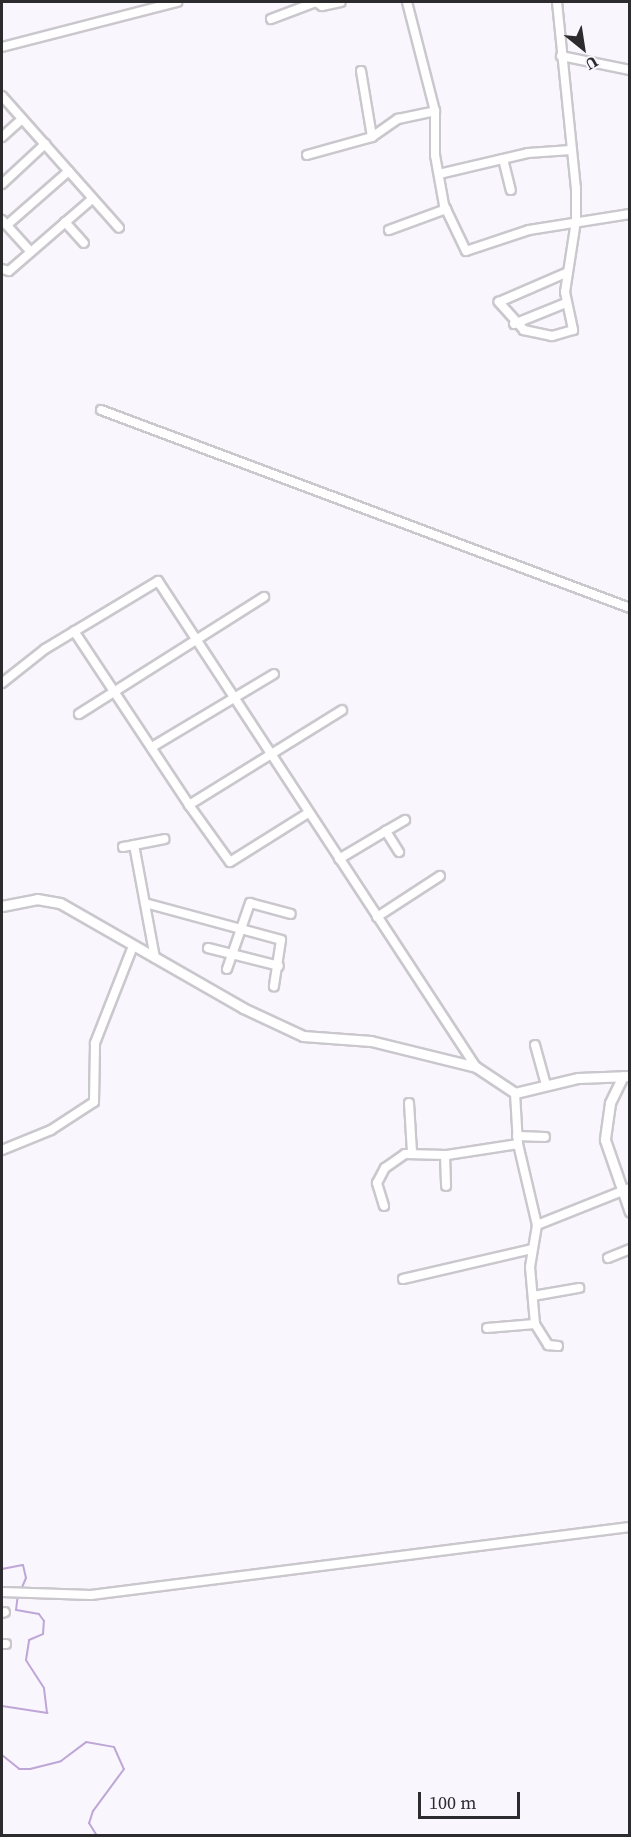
<!DOCTYPE html>
<html>
<head>
<meta charset="utf-8">
<style>
	body { margin:0 }
	#map { position:relative; width:631px; height:1837px; overflow:hidden; background:#f9f6fd; font-family:"Source Serif 4",serif }
	div>[style] { position:absolute }
	.stream>* { height:2px; margin:-1px; padding:0 1px; transform-origin:1px; border-radius:1px; background:#bea6d6 }
	.roads { filter:drop-shadow(2px 0 #cac7cd) drop-shadow(-2px 0 #cac7cd) drop-shadow(0 2px #cac7cd) drop-shadow(0 -2px #cac7cd) }
	.minor>* { height:8px; margin:-4px; padding:0 4px; transform-origin:4px; border-radius:4px; background:#fff }
	.tertiary>* { height:9px; margin:-4.5px; padding:0 4.5px; transform-origin:4.5px; border-radius:4.5px; background:#fff }
	span { translate:-50% -50%; white-space:nowrap; text-align:center; line-height:1.15; -webkit-text-stroke:5px #f9f6fd; paint-order:stroke }
	.frame { position:absolute; inset:0; border:3px solid #2c2b2d; pointer-events:none }
	.north { position:absolute; left:553px; top:18px; width:60px; height:60px; -webkit-text-stroke:4px #f9f6fd; paint-order:stroke; rotate:150deg; font-size:16px; font-weight:700; line-height:24px; text-align:center; color:#2c2b2d }
	.north::after { content:''; display:block; margin:auto; width:21px; height:27px; background:#2c2b2d; clip-path:polygon(50% 0,100% 100%,50% 72%,0 100%) }
	.scale { position:absolute; left:418px; top:1792px; width:102px; height:27px; box-sizing:border-box; border:3px solid #2c2b2d; border-top:0; padding-left:8px; font-size:18px; line-height:21px; white-space:nowrap; color:#2c2b2d; -webkit-text-stroke:4px #f9f6fd; paint-order:stroke }
</style>
</head>
<body>
<div id="map">
	<div class="stream">
		<div style="left:2px;top:1569px;width:21px;rotate:-11deg"></div>
		<div style="left:23px;top:1565px;width:13px;rotate:77deg"></div>
		<div style="left:26px;top:1578px;width:13px;rotate:113deg"></div>
		<div style="left:2px;top:1706px;width:46px;rotate:8.8deg"></div>
		<div style="left:47px;top:1713px;width:25px;rotate:-97deg"></div>
		<div style="left:44px;top:1688px;width:33px;rotate:-123deg"></div>
		<div style="left:26px;top:1660px;width:20px;rotate:-81deg"></div>
		<div style="left:29px;top:1640px;width:15px;rotate:-23deg"></div>
		<div style="left:43px;top:1634px;width:13px;rotate:-86deg"></div>
		<div style="left:44px;top:1621px;width:9px;rotate:-126deg"></div>
		<div style="left:39px;top:1614px;width:23px;rotate:-170deg"></div>
		<div style="left:16px;top:1610px;width:16px;rotate:-83deg"></div>
		<div style="left:2px;top:1755px;width:22px;rotate:39deg"></div>
		<div style="left:19px;top:1769px;width:11px"></div>
		<div style="left:30px;top:1769px;width:32px;rotate:-14deg"></div>
		<div style="left:61px;top:1761px;width:31px;rotate:-37deg"></div>
		<div style="left:86px;top:1742px;width:28px;rotate:10deg"></div>
		<div style="left:114px;top:1747px;width:24px;rotate:66deg"></div>
		<div style="left:124px;top:1769px;width:52px;rotate:126.4deg"></div>
		<div style="left:93px;top:1811px;width:13px;rotate:108deg"></div>
		<div style="left:89px;top:1823px;width:15px;rotate:58deg"></div>
	</div>
	<div class="roads">
		<div class="minor">
			<div style="left:316px;top:2px;width:7px;rotate:34deg"></div>
			<div style="left:322px;top:6px;width:19px;rotate:-12deg"></div>
			<div style="left:407px;top:2px;width:113px;rotate:75.6deg"></div>
			<div style="left:435px;top:111px;width:44px;rotate:90deg"></div>
			<div style="left:435px;top:155px;width:51px;rotate:79.8deg"></div>
			<div style="left:444px;top:205px;width:51px;rotate:64.4deg"></div>
			<div style="left:466px;top:251px;width:66px;rotate:-18.4deg"></div>
			<div style="left:529px;top:230px;width:102px;rotate:-9deg"></div>
			<div style="left:557px;top:2px;width:187px;rotate:84.2deg"></div>
			<div style="left:576px;top:188px;width:33px;rotate:90deg"></div>
			<div style="left:576px;top:221px;width:72px;rotate:98.8deg"></div>
			<div style="left:565px;top:292px;width:39px;rotate:78deg"></div>
			<div style="left:573px;top:330px;width:22px;rotate:164deg"></div>
			<div style="left:552px;top:336px;width:29px;rotate:-168deg"></div>
			<div style="left:524px;top:330px;width:38px;rotate:-132deg"></div>
			<div style="left:499px;top:302px;width:75px;rotate:-23.5deg"></div>
			<div style="left:271px;top:19px;width:48px;rotate:-20.7deg"></div>
			<div style="left:2px;top:47px;width:181px;rotate:-14.4deg"></div>
			<div style="left:561px;top:56px;width:70px;rotate:11.5deg"></div>
			<div style="left:361px;top:71px;width:67px;rotate:80.5deg"></div>
			<div style="left:2px;top:96px;width:176px;rotate:48.4deg"></div>
			<div style="left:2px;top:137px;width:27px;rotate:-42deg"></div>
			<div style="left:307px;top:155px;width:67px;rotate:-15.5deg"></div>
			<div style="left:372px;top:137px;width:32px;rotate:-35deg"></div>
			<div style="left:398px;top:119px;width:38px;rotate:-12deg"></div>
			<div style="left:503px;top:159px;width:32px;rotate:76deg"></div>
			<div style="left:439px;top:174px;width:91px;rotate:-13.3deg"></div>
			<div style="left:528px;top:153px;width:43px;rotate:-4deg"></div>
			<div style="left:2px;top:184px;width:59px;rotate:-42.9deg"></div>
			<div style="left:2px;top:220px;width:43px;rotate:47.8deg"></div>
			<div style="left:65px;top:222px;width:28px;rotate:48deg"></div>
			<div style="left:7px;top:225px;width:82px;rotate:-41.1deg"></div>
			<div style="left:389px;top:230px;width:61px;rotate:-20.2deg"></div>
			<div style="left:2px;top:269px;width:7px;rotate:16deg"></div>
			<div style="left:9px;top:271px;width:110px;rotate:-40.9deg"></div>
			<div style="left:514px;top:324px;width:56px;rotate:-22deg"></div>
			<div style="left:101px;top:410px;width:565px;rotate:20.52deg"></div>
			<div style="left:74px;top:631px;width:209px;rotate:56.5deg"></div>
			<div style="left:189px;top:805px;width:180px;rotate:-31.8deg"></div>
			<div style="left:2px;top:683px;width:55px;rotate:-38.3deg"></div>
			<div style="left:45px;top:649px;width:132px;rotate:-31deg"></div>
			<div style="left:158px;top:581px;width:581px;rotate:56.8deg"></div>
			<div style="left:79px;top:714px;width:219px;rotate:-32.3deg"></div>
			<div style="left:152px;top:747px;width:142px;rotate:-30.9deg"></div>
			<div style="left:189px;top:805px;width:70px;rotate:54.3deg"></div>
			<div style="left:230px;top:862px;width:92px;rotate:-32.1deg"></div>
			<div style="left:123px;top:847px;width:11px;rotate:-10deg"></div>
			<div style="left:399px;top:852px;width:25px;rotate:-122deg"></div>
			<div style="left:386px;top:831px;width:22px;rotate:-30deg"></div>
			<div style="left:339px;top:859px;width:55px;rotate:-30.8deg"></div>
			<div style="left:145px;top:903px;width:141px;rotate:15.2deg"></div>
			<div style="left:281px;top:940px;width:47px;rotate:98.7deg"></div>
			<div style="left:377px;top:917px;width:75px;rotate:-33.1deg"></div>
			<div style="left:208px;top:948px;width:73px;rotate:14.2deg"></div>
			<div style="left:155px;top:958px;width:115px;rotate:-100.5deg"></div>
			<div style="left:134px;top:845px;width:31px;rotate:-11deg"></div>
			<div style="left:227px;top:969px;width:70px;rotate:-70.8deg"></div>
			<div style="left:250px;top:903px;width:42px;rotate:15deg"></div>
			<div style="left:535px;top:1045px;width:41px;rotate:74.6deg"></div>
			<div style="left:409px;top:1103px;width:49px;rotate:86.5deg"></div>
			<div style="left:517px;top:1136px;width:28px;rotate:2deg"></div>
			<div style="left:2px;top:1150px;width:53px;rotate:-22.2deg"></div>
			<div style="left:51px;top:1130px;width:51px;rotate:-33.1deg"></div>
			<div style="left:94px;top:1102px;width:59px;rotate:-89deg"></div>
			<div style="left:95px;top:1043px;width:104px;rotate:-68.6deg"></div>
			<div style="left:445px;top:1155px;width:31px;rotate:88deg"></div>
			<div style="left:384px;top:1206px;width:24px;rotate:-107deg"></div>
			<div style="left:377px;top:1183px;width:17px;rotate:-62deg"></div>
			<div style="left:385px;top:1168px;width:24px;rotate:-35deg"></div>
			<div style="left:405px;top:1154px;width:42px;rotate:1.4deg"></div>
			<div style="left:447px;top:1155px;width:72px;rotate:-8.8deg"></div>
			<div style="left:537px;top:1225px;width:100px;rotate:-21.7deg"></div>
			<div style="left:608px;top:1258px;width:24px;rotate:-22deg"></div>
			<div style="left:403px;top:1279px;width:132px;rotate:-13.1deg"></div>
			<div style="left:533px;top:1296px;width:47px;rotate:-9.9deg"></div>
			<div style="left:535px;top:1324px;width:25px;rotate:58deg"></div>
			<div style="left:548px;top:1345px;width:10px;rotate:6deg"></div>
			<div style="left:487px;top:1328px;width:48px;rotate:-4.8deg"></div>
			<div style="left:535px;top:1324px;width:57px;rotate:-95deg"></div>
			<div style="left:530px;top:1267px;width:43px;rotate:-80.5deg"></div>
			<div style="left:537px;top:1225px;width:83px;rotate:-103.2deg"></div>
			<div style="left:518px;top:1144px;width:51px;rotate:-93.4deg"></div>
			<div style="left:2px;top:1592px;width:89px;rotate:1.9deg"></div>
			<div style="left:91px;top:1595px;width:543px;rotate:-7.19deg"></div>
			<div style="left:2px;top:1613px;width:3px;rotate:-18deg"></div>
			<div style="left:2px;top:1644px;width:4px"></div>
		</div>
		<div class="tertiary">
			<div style="left:2px;top:906px;width:36px;rotate:-11deg"></div>
			<div style="left:37px;top:899px;width:23px;rotate:10deg"></div>
			<div style="left:60px;top:903px;width:211px;rotate:29.8deg"></div>
			<div style="left:243px;top:1008px;width:66px;rotate:25deg"></div>
			<div style="left:303px;top:1036px;width:68px;rotate:4.2deg"></div>
			<div style="left:371px;top:1041px;width:108px;rotate:13.9deg"></div>
			<div style="left:476px;top:1067px;width:47px;rotate:33.7deg"></div>
			<div style="left:515px;top:1093px;width:65px;rotate:-13.4deg"></div>
			<div style="left:578px;top:1078px;width:52px;rotate:-2.2deg"></div>
			<div style="left:623px;top:1076px;width:30px;rotate:116deg"></div>
			<div style="left:610px;top:1103px;width:37px;rotate:98deg"></div>
			<div style="left:605px;top:1140px;width:76px;rotate:70.9deg"></div>
		</div>
	</div>
	<div class="frame"></div>
	<div class="north">U</div>
	<div class="scale">100 m</div>
</div>
</body>
</html>
